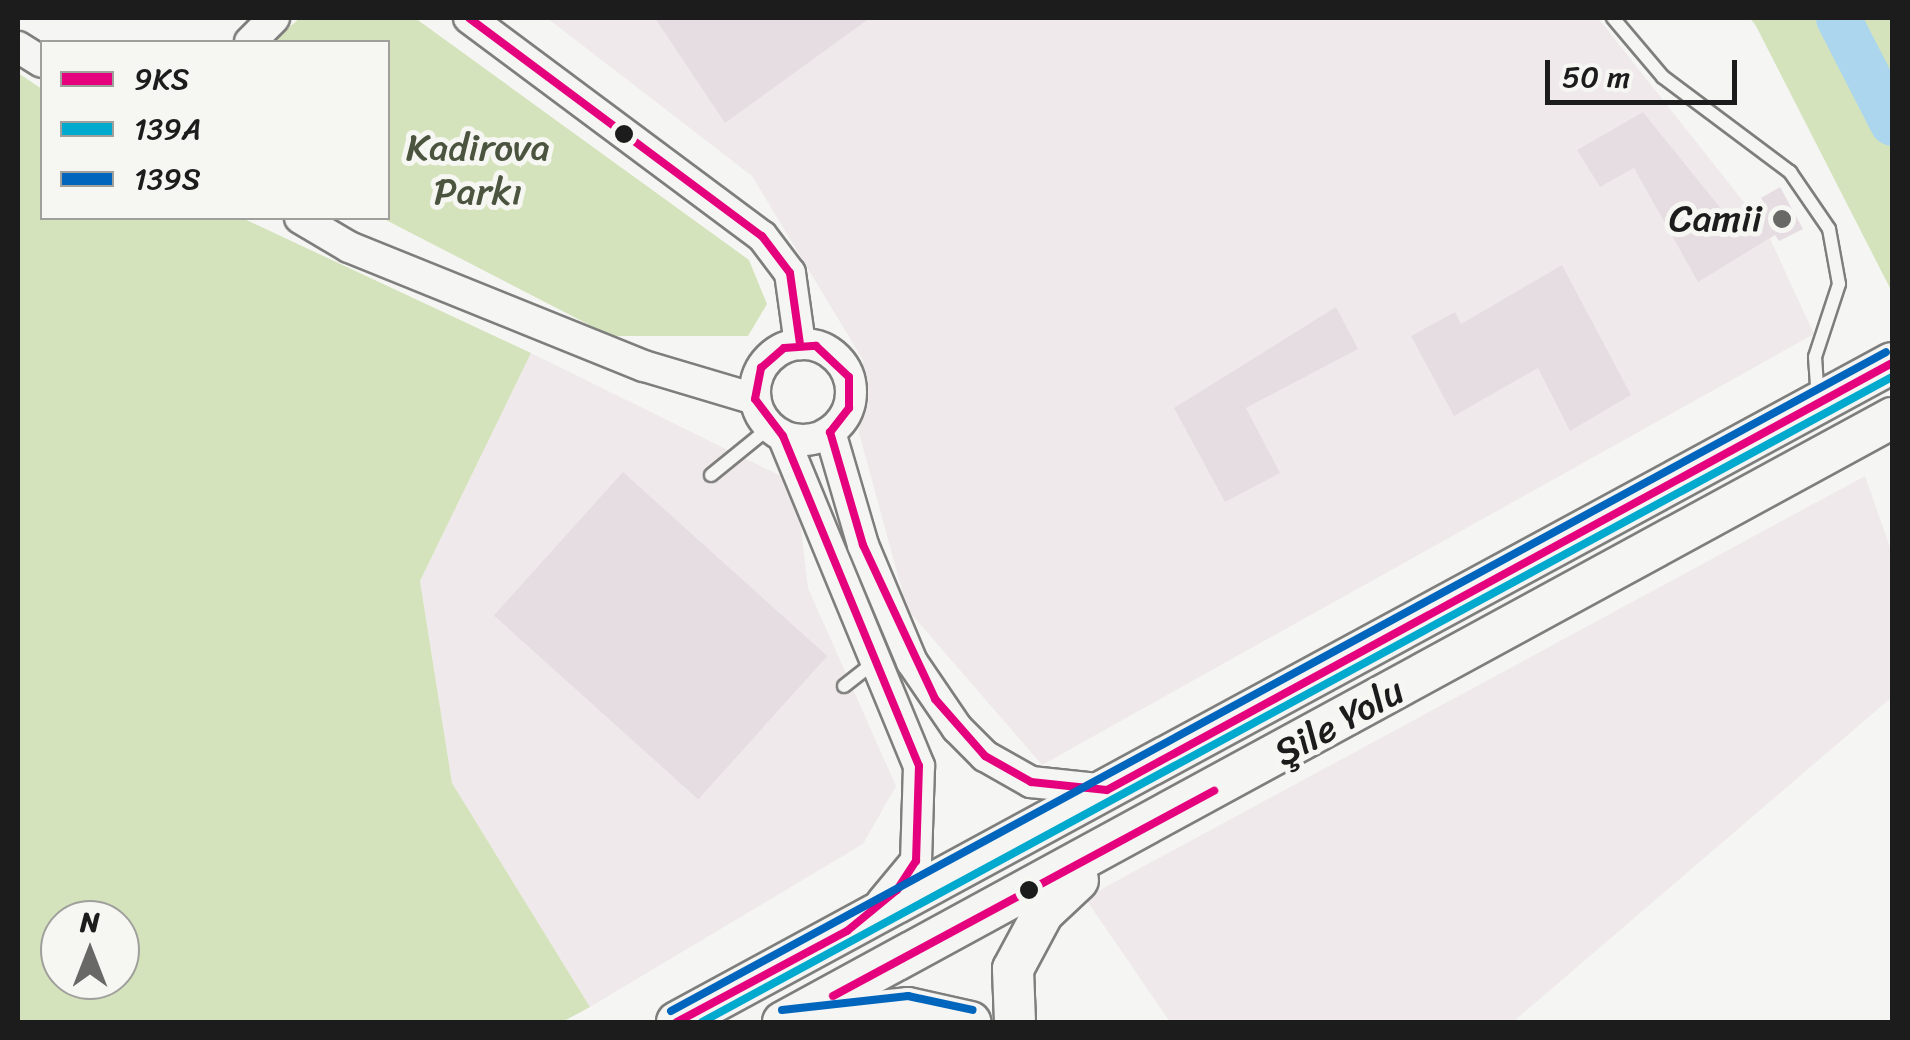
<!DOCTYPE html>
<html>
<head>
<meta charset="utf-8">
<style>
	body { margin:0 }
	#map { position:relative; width:1910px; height:1040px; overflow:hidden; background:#f5f5f3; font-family:Sriracha,sans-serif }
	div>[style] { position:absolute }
	.built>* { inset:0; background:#f0e9ec }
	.green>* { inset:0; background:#d4e3bb }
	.river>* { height:45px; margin:-22.5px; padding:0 22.5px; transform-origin:22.5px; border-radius:22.5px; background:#abd6ed }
	.building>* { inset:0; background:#e5dde2; transform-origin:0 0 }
	.roads { filter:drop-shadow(2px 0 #7e7e7d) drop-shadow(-2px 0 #7e7e7d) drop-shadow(0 2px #7e7e7d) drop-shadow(0 -2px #7e7e7d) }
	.service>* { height:12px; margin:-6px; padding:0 6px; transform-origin:6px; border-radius:6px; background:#f5f5f3 }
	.tertiary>* { height:30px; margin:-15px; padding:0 15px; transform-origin:15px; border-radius:15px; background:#f5f5f3 }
	.tertiary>.ring { margin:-15px; padding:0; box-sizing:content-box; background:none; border:30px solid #f5f5f3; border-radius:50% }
	.trunk>* { height:40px; margin:-20px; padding:0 20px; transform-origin:20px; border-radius:20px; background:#f5f5f3 }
	.bus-1>* { height:8px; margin:-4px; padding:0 4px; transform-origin:4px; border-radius:4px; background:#e5007d }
	.bus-2>* { height:8px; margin:-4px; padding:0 4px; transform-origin:4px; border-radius:4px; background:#00a9ce }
	.bus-3>* { height:8px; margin:-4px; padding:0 4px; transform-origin:4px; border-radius:4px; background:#0065bd }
	.dots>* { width:28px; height:28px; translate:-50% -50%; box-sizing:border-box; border:5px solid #f6f6f2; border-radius:50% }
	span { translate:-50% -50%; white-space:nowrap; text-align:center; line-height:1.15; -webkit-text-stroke:10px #f6f6f2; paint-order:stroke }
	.park-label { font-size:38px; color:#4b543e }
	.poi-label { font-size:38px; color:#1c1c1c }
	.right { translate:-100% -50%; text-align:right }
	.street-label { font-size:38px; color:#1c1c1c }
	.frame { position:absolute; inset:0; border:20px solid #1c1c1c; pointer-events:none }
	.legend { position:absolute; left:40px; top:40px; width:350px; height:180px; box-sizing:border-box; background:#f6f6f2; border:2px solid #9f9f9c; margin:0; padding:12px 18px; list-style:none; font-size:30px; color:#1c1c1c }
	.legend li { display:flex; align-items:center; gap:20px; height:50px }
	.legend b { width:50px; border:2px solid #9f9f9c }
	.north { position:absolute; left:40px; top:900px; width:100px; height:100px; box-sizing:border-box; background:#f6f6f2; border:2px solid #9f9f9c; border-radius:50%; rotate:0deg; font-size:28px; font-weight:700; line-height:40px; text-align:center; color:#1c1c1c }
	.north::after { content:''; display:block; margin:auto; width:35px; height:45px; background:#686867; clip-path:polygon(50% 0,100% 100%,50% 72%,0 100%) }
	.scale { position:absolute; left:1545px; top:60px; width:192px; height:45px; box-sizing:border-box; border:5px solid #1c1c1c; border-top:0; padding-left:12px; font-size:30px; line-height:35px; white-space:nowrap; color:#1c1c1c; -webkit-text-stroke:8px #f6f6f2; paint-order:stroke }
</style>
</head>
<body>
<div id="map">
	<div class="built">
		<div style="clip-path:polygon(547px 18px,1598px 18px,1766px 230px,1814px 334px,1042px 765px,907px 609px,859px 433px,863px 360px,752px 176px)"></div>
		<div style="clip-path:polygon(531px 353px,785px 478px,797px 494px,808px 588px,896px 786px,863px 844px,590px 1007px,452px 783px,420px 581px)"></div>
		<div style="clip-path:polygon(1865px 476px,1892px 553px,1892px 697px,1513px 1022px,1170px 1022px,1085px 898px)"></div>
	</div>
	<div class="green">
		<div style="clip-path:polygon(300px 18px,415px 18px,749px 260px,767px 304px,748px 336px,611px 336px,382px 218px,388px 42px,272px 42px)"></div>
		<div style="clip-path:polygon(1750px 18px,1892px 18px,1892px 292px,1756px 26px)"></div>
		<div style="clip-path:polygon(evenodd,18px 73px,42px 89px,42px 218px,242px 218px,531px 353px,420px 581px,452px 783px,590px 1007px,562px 1022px,18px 1022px,18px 73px,60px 920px,120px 920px,120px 980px,60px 980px,60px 920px)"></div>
	</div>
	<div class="river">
		<div style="left:1838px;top:18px;width:118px;rotate:62.8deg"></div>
	</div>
	<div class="building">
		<div style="clip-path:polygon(655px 18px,870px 18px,725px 123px)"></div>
		<div style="clip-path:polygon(1643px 112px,1734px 225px,1766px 207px,1761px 198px,1780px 187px,1803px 229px,1779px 241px,1775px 235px,1698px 282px,1634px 168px,1600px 187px,1577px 150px)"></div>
		<div style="clip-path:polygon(1562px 265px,1631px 395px,1570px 431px,1538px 368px,1454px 416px,1411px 336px,1455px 312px,1461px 324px)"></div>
		<div style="clip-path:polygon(1336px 307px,1358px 349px,1246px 408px,1280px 473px,1225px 502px,1174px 408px)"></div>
		<div style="left:623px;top:472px;width:275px;height:193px;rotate:42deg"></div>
	</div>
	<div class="roads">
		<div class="service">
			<div style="left:1613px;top:18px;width:77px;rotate:49.7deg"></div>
			<div style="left:1663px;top:77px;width:159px;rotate:36.8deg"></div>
			<div style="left:1790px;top:172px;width:69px;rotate:55.6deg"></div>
			<div style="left:1829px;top:229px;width:56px;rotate:79.7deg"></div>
			<div style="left:1839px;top:284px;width:77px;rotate:108.2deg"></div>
			<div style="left:1815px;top:357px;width:39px;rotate:86deg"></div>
			<div style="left:711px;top:475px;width:76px;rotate:-39.1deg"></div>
			<div style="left:844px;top:686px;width:39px;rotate:-38deg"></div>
		</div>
		<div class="tertiary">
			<div style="left:469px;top:18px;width:365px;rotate:36.7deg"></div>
			<div style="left:762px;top:236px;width:46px;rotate:52.9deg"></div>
			<div style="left:790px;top:273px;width:72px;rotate:82deg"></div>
			<div style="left:250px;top:42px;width:34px;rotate:-45deg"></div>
			<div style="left:18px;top:47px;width:28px;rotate:32deg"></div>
			<div style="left:300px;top:218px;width:57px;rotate:30.6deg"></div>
			<div style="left:349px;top:247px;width:318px;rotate:22deg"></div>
			<div style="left:644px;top:366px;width:116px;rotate:16.6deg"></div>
			<div class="ring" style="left:755px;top:344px;width:66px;height:66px"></div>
			<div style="left:830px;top:432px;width:118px;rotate:73.7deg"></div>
			<div style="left:863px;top:545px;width:127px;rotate:67.3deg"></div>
			<div style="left:912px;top:662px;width:80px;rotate:55.7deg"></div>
			<div style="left:957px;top:728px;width:40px;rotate:45deg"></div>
			<div style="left:985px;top:756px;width:53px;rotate:29.5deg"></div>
			<div style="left:1031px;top:782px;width:76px;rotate:6deg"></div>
			<div style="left:783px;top:436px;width:357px;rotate:67.6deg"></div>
			<div style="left:919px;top:766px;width:95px;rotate:91.8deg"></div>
			<div style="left:916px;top:861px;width:53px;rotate:129.7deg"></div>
		</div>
		<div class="trunk">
			<div style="left:808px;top:1018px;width:100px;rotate:-5.7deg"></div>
			<div style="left:908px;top:1008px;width:64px;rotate:12.7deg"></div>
			<div style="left:677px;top:1022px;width:1382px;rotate:-28.47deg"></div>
			<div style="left:783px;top:1022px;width:1263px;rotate:-28.57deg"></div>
			<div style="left:1015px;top:1022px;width:53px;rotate:-92.2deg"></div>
			<div style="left:1013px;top:969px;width:64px;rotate:-61.8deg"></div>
			<div style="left:1043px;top:913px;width:48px;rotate:-43.3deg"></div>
		</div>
	</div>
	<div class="bus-1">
		<div style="left:469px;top:18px;width:365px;rotate:36.7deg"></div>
		<div style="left:762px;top:236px;width:46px;rotate:52.9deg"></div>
		<div style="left:790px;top:273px;width:72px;rotate:82deg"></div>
		<div style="left:833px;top:996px;width:433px;rotate:-28.3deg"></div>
		<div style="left:677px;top:1022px;width:193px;rotate:-28.2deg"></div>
		<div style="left:847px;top:931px;width:65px;rotate:-39.4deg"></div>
		<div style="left:897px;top:890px;width:35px;rotate:-57deg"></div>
		<div style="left:916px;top:861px;width:95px;rotate:-88.2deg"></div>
		<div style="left:919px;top:766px;width:357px;rotate:-112.4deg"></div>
		<div style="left:783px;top:436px;width:46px;rotate:-127.1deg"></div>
		<div style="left:755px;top:399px;width:32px;rotate:-79deg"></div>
		<div style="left:761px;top:368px;width:30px;rotate:-41deg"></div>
		<div style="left:784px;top:348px;width:32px;rotate:-4deg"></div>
		<div style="left:816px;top:346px;width:45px;rotate:43.2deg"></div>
		<div style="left:849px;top:377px;width:31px;rotate:90deg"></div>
		<div style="left:849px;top:408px;width:31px;rotate:128deg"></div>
		<div style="left:830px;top:432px;width:118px;rotate:73.7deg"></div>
		<div style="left:863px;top:545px;width:170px;rotate:64.9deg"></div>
		<div style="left:935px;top:699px;width:76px;rotate:48.7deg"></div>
		<div style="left:985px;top:756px;width:53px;rotate:29.5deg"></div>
		<div style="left:1031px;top:782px;width:76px;rotate:6deg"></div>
		<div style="left:1107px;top:790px;width:894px;rotate:-28.54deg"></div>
	</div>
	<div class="bus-2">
		<div style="left:702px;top:1022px;width:1354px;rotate:-28.46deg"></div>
	</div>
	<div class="bus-3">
		<div style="left:782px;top:1010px;width:127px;rotate:-6.3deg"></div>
		<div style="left:908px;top:996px;width:66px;rotate:12.2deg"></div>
		<div style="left:671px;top:1011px;width:1382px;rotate:-28.47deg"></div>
	</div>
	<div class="dots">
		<div style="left:624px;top:134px;background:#1c1c1c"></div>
		<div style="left:1782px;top:219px;background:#686867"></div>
		<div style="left:1029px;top:890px;background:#1c1c1c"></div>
	</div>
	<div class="park-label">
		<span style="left:478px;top:170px">Kadirova<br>Parkı</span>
	</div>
	<div class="poi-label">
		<span class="right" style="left:1762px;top:219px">Camii</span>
	</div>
	<div class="street-label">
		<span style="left:1339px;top:722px;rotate:-29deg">Şile Yolu</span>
	</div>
	<div class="frame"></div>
	<ul class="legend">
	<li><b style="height:12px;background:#e5007d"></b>9KS</li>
	<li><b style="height:12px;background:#00a9ce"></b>139A</li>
	<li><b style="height:12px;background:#0065bd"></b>139S</li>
	</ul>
	<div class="north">N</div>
	<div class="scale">50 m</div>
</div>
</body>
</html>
